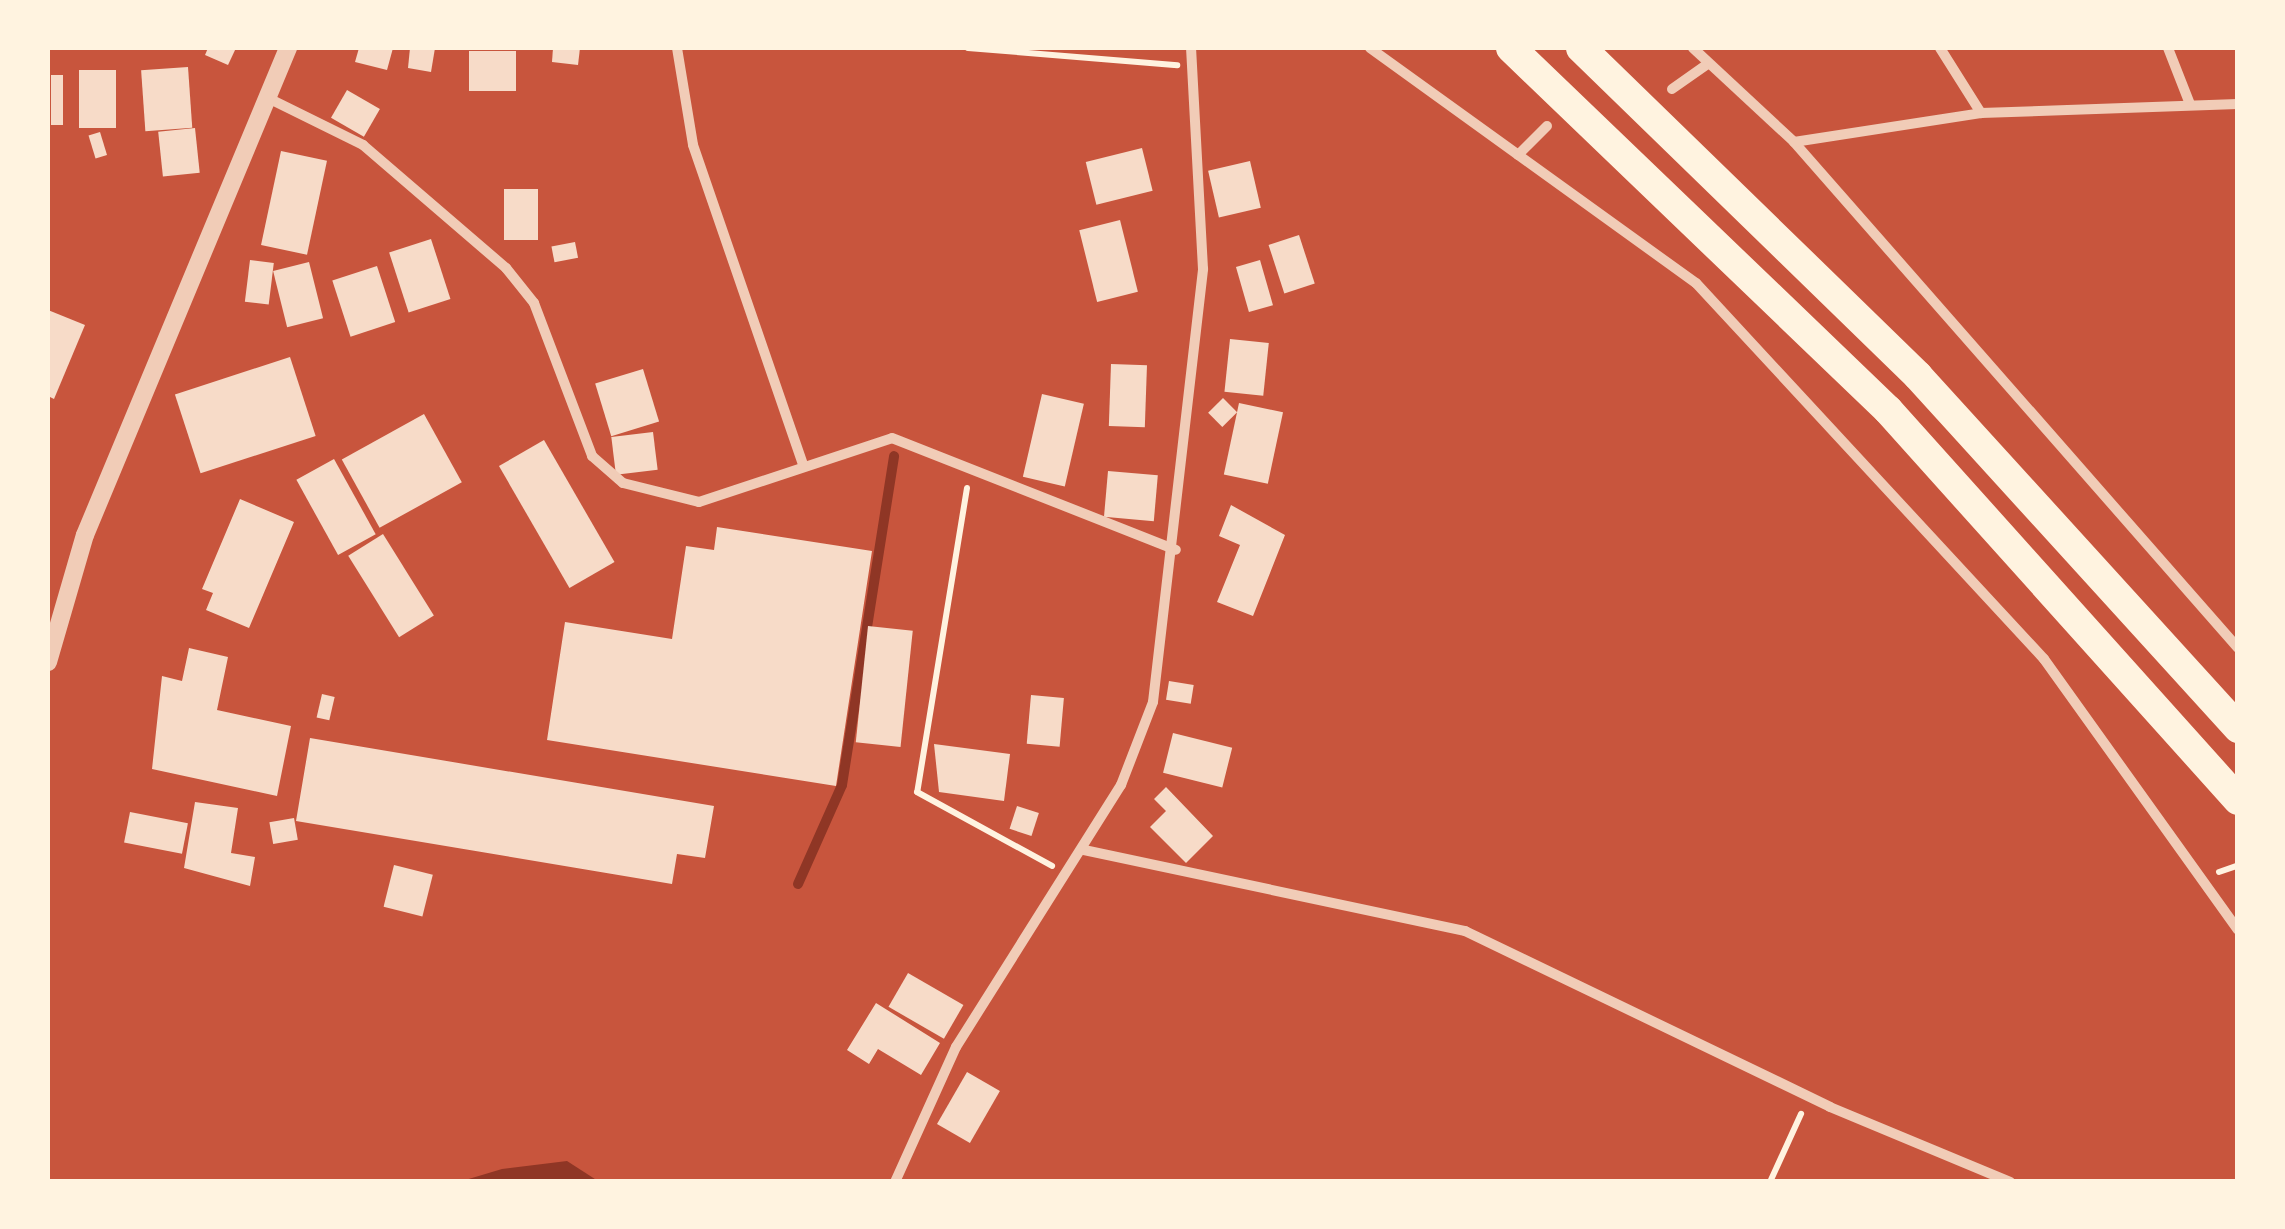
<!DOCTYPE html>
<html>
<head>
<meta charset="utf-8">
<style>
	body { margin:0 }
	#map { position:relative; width:2285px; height:1229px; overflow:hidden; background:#c8553d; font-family:Ubuntu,sans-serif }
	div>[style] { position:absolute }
	.water>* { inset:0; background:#8f3625 }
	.stream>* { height:10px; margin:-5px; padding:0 5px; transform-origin:5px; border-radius:5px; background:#8f3625 }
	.building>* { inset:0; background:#f7dbc8; transform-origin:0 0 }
	.path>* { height:6px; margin:-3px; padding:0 3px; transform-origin:3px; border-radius:3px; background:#fff3e0 }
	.minor>* { height:10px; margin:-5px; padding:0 5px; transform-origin:5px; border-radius:5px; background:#f1ccb7 }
	.tertiary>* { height:18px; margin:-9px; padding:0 9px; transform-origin:9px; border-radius:9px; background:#f1ccb7 }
	.motorway>* { height:30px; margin:-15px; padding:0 15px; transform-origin:15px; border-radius:15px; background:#fff3e0 }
	span { translate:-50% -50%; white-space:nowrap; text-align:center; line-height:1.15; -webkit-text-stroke:10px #fff3e0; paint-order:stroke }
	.frame { position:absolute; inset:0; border:50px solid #fff3e0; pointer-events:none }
</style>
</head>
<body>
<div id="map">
	<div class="water">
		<div style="clip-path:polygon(567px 1161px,598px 1181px,462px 1181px,502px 1169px)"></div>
	</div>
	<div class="stream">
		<div style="left:798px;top:884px;width:108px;rotate:-66deg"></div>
		<div style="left:842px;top:785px;width:333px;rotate:-81deg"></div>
	</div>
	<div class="building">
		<div style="clip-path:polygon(208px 48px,236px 48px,228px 65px,205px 55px)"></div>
		<div style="clip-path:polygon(359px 48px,393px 48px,387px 70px,355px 62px)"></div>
		<div style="clip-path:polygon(410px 48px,435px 48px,431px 72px,408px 68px)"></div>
		<div style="clip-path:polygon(553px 48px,580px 48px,578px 65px,552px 62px)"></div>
		<div style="left:469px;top:51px;width:47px;height:40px"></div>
		<div style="left:188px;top:67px;width:61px;height:47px;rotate:86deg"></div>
		<div style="left:79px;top:70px;width:37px;height:58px"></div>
		<div style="left:51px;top:75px;width:12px;height:50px"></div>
		<div style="left:347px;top:90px;width:38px;height:32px;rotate:30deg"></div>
		<div style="left:195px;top:128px;width:45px;height:37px;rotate:84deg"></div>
		<div style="left:100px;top:132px;width:24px;height:12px;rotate:73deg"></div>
		<div style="left:1142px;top:148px;width:44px;height:58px;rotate:76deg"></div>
		<div style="left:281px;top:151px;width:47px;height:96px;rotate:12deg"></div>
		<div style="left:1250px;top:161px;width:48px;height:43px;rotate:77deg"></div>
		<div style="left:504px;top:189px;width:34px;height:51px"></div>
		<div style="left:1120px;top:220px;width:74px;height:42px;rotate:76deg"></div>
		<div style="left:1299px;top:235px;width:51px;height:32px;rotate:72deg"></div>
		<div style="left:431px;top:239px;width:63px;height:44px;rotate:72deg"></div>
		<div style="left:575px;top:242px;width:16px;height:24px;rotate:79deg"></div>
		<div style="left:250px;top:260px;width:24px;height:42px;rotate:7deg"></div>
		<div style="left:1260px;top:260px;width:47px;height:25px;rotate:74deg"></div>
		<div style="left:309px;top:262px;width:58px;height:37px;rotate:76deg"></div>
		<div style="left:377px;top:266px;width:59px;height:47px;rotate:72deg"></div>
		<div style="clip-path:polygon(48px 310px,85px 325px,54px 399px,48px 396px)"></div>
		<div style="left:1230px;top:339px;width:39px;height:53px;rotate:6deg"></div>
		<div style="left:290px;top:357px;width:83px;height:121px;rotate:72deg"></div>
		<div style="left:1111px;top:364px;width:36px;height:62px;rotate:2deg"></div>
		<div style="left:643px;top:369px;width:55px;height:50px;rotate:73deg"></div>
		<div style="left:1042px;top:394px;width:43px;height:85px;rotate:13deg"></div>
		<div style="left:1223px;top:398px;width:20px;height:21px;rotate:45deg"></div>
		<div style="left:1239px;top:403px;width:45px;height:73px;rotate:12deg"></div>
		<div style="left:424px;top:414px;width:78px;height:94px;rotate:61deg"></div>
		<div style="left:653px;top:432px;width:38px;height:42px;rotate:83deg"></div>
		<div style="left:544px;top:440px;width:141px;height:52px;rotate:60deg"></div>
		<div style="left:334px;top:459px;width:86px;height:43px;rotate:61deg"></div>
		<div style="left:1108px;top:471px;width:50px;height:46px;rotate:5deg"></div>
		<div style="clip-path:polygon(240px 499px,294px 522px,249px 628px,206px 610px,213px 593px,202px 589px)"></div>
		<div style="clip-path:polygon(1231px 505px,1285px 535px,1253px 616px,1217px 602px,1240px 545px,1219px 536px)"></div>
		<div style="clip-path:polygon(717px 527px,872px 551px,836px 786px,547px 740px,565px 622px,672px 639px,686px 546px,714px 550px)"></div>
		<div style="left:383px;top:534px;width:96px;height:41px;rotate:58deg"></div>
		<div style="left:868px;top:626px;width:45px;height:117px;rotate:6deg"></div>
		<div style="clip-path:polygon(189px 648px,228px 657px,217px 710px,291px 726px,277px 796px,152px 769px,162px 676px,182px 681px)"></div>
		<div style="left:1169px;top:681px;width:25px;height:19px;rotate:9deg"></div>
		<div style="left:322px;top:694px;width:13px;height:24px;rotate:13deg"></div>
		<div style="left:1031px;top:695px;width:33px;height:49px;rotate:5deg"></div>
		<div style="left:1173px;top:733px;width:61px;height:41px;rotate:14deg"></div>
		<div style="clip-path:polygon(310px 738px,714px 806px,705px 858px,677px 854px,672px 884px,296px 821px)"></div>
		<div style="clip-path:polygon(934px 744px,1010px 754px,1004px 801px,939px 792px)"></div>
		<div style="clip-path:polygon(1166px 787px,1213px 836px,1186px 863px,1150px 827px,1166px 811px,1154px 799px)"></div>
		<div style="clip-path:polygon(195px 802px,238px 808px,231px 853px,255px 857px,250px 886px,184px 868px)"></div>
		<div style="left:1017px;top:806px;width:23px;height:24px;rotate:18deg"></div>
		<div style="left:130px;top:812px;width:59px;height:31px;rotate:11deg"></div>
		<div style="left:294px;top:818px;width:22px;height:25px;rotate:80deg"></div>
		<div style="left:394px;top:865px;width:40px;height:43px;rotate:14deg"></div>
		<div style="left:908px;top:973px;width:64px;height:39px;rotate:30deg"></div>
		<div style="clip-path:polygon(876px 1003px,940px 1043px,921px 1075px,878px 1049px,869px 1064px,847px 1050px)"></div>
		<div style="left:967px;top:1072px;width:38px;height:60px;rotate:30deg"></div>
	</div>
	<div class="path">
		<div style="left:968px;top:48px;width:210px;rotate:4.7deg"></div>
		<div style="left:967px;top:488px;width:308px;rotate:99.3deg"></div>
		<div style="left:917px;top:792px;width:154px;rotate:28.7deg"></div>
		<div style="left:2219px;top:872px;width:18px;rotate:-19deg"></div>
		<div style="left:1770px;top:1182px;width:75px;rotate:-65.5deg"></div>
	</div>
	<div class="minor">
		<div style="left:677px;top:48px;width:98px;rotate:80.6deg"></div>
		<div style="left:693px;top:145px;width:338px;rotate:71deg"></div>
		<div style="left:1370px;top:48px;width:402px;rotate:35.8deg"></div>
		<div style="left:1696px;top:283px;width:512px;rotate:47.21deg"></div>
		<div style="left:2044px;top:659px;width:333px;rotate:54.4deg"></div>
		<div style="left:1693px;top:48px;width:138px;rotate:42.9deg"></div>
		<div style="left:1794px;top:142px;width:673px;rotate:48.73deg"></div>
		<div style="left:1940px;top:48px;width:77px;rotate:57.8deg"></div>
		<div style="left:2168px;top:48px;width:60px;rotate:68.6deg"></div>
		<div style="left:1672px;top:89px;width:45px;rotate:-35.1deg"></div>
		<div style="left:270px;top:99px;width:104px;rotate:26.3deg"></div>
		<div style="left:363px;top:145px;width:189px;rotate:40.7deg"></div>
		<div style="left:506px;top:268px;width:45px;rotate:51.3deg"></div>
		<div style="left:534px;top:303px;width:164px;rotate:69.2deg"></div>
		<div style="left:592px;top:456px;width:41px;rotate:41.1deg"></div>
		<div style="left:623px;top:483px;width:78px;rotate:14deg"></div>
		<div style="left:699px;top:502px;width:203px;rotate:-18.3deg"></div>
		<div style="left:892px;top:438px;width:305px;rotate:21.5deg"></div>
		<div style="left:1794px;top:142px;width:189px;rotate:-8.8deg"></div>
		<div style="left:1981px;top:113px;width:257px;rotate:-2deg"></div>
		<div style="left:1518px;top:155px;width:41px;rotate:-45deg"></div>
		<div style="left:1084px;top:850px;width:390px;rotate:12deg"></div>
		<div style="left:1465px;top:931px;width:405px;rotate:25.7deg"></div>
		<div style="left:1830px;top:1107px;width:195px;rotate:22.6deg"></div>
		<div style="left:895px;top:1182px;width:148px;rotate:-65.7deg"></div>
		<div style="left:956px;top:1047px;width:310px;rotate:-57.8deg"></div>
		<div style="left:1121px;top:785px;width:89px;rotate:-68.9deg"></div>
		<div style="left:1153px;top:702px;width:436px;rotate:-83.4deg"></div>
		<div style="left:1203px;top:269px;width:221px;rotate:-93.1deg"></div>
	</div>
	<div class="tertiary">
		<div style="left:48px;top:662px;width:132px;rotate:-73.8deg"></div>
		<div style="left:85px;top:535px;width:528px;rotate:-67.37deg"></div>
	</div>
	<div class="motorway">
		<div style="left:1511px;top:48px;width:523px;rotate:43.84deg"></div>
		<div style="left:1888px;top:410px;width:524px;rotate:48.09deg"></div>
		<div style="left:1581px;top:48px;width:470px;rotate:44.2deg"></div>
		<div style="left:1918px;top:376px;width:476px;rotate:47.7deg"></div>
	</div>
	<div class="frame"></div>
</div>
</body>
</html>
